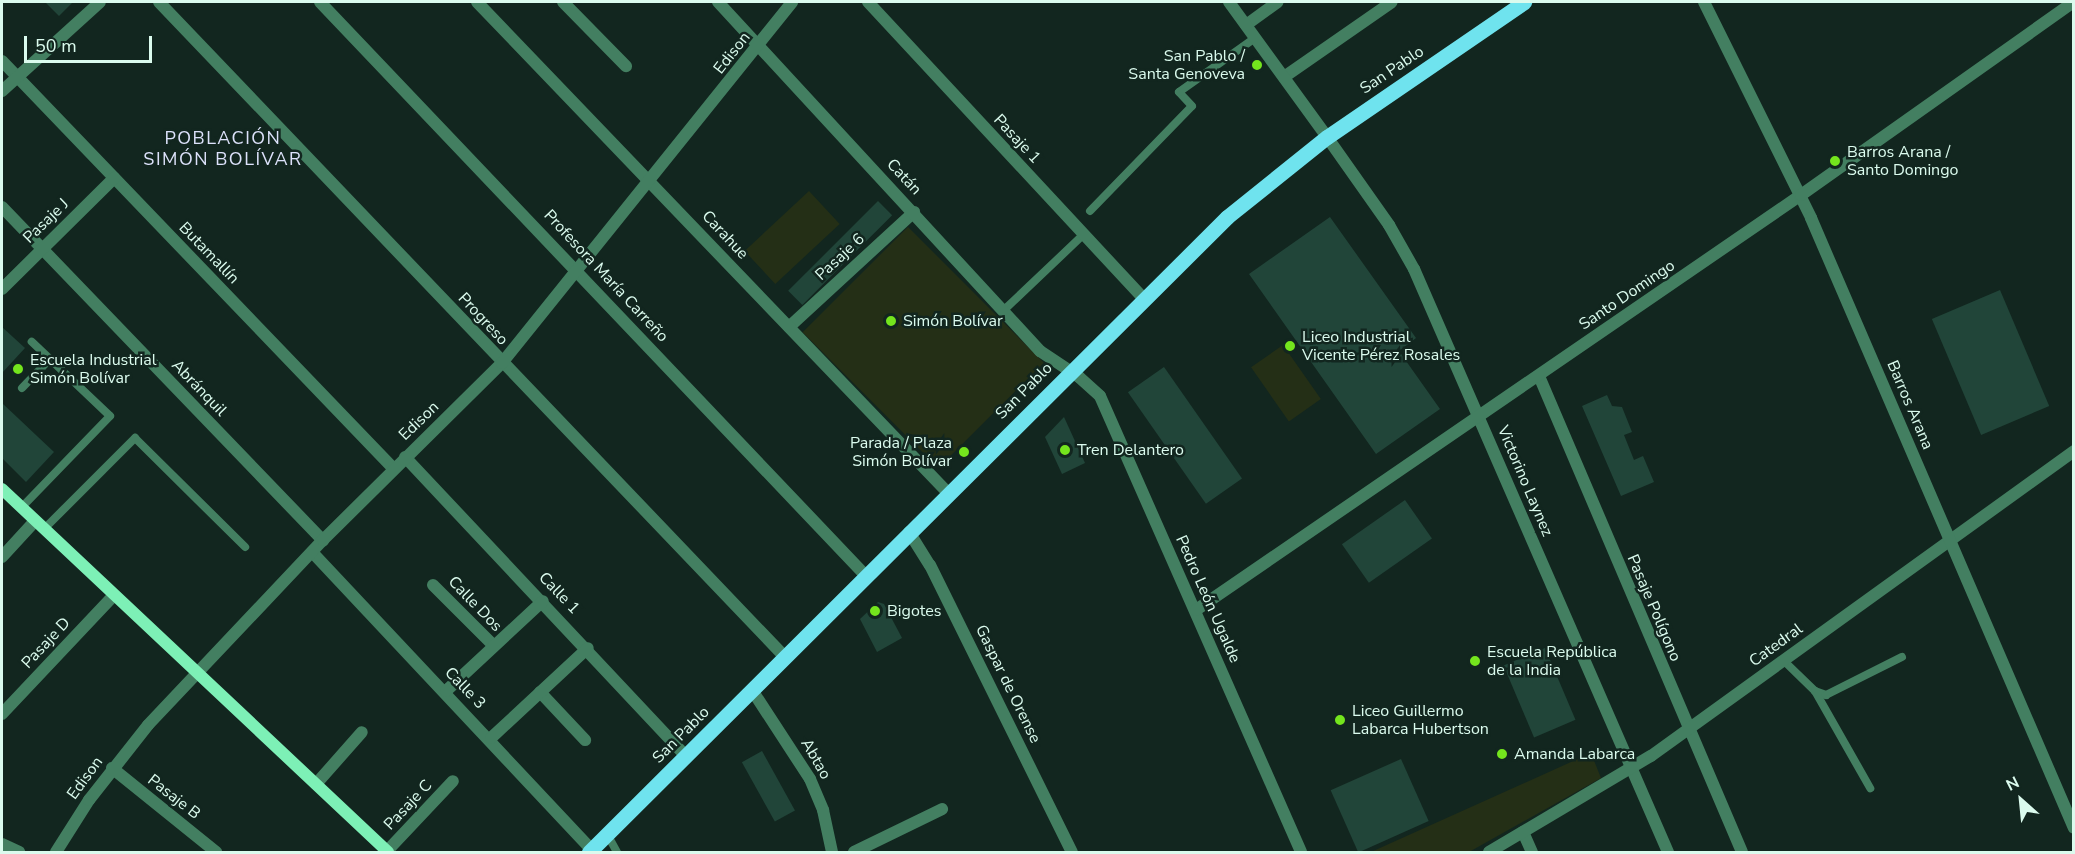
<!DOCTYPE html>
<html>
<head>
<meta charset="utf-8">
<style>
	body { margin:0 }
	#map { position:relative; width:2075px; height:854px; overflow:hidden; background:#12261f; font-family:"Nunito Sans",sans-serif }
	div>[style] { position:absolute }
	.green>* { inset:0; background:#242f16; transform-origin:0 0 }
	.building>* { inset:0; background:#214539; transform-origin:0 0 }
	.service>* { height:8px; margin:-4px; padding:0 4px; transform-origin:4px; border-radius:4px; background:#437f61 }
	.pedestrian>* { height:12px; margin:-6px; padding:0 6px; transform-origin:6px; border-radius:6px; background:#437f61 }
	.minor>* { height:12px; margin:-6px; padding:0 6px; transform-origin:6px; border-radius:6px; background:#437f61 }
	.tertiary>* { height:12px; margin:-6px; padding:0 6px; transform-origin:6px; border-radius:6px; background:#437f61 }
	.secondary>* { height:12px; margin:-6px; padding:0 6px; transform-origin:6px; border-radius:6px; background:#7df0b6 }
	.primary>* { height:15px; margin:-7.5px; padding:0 7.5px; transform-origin:7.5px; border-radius:7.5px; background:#6fe3ee }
	.dots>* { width:16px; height:16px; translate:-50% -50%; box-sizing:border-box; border:3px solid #12261f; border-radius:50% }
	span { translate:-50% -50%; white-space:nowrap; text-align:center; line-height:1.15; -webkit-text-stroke:5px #12261f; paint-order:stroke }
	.street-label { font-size:16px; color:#dbfbee }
	.poi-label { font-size:16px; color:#dbfbee }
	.right { translate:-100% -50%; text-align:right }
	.left { translate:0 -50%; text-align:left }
	.neighbourhood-label { font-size:18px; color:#dde2fb; letter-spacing:1.5px }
	.frame { position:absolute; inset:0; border:3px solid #dbfbee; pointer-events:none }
	.north { position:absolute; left:1991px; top:770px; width:60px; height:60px; -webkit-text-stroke:4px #12261f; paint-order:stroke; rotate:333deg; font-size:16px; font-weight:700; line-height:24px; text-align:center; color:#dbfbee }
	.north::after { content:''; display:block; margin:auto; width:21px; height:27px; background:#dbfbee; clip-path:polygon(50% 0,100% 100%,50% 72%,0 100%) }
	.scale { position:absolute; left:24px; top:36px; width:128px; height:27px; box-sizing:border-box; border:3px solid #dbfbee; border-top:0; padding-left:8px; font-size:18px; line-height:21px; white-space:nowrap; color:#dbfbee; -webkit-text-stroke:4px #12261f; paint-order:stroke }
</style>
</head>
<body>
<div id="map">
	<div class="green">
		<div style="left:809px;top:191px;width:45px;height:88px;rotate:47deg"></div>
		<div style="left:908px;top:227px;width:192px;height:149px;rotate:45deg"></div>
		<div style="left:1283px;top:345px;width:66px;height:39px;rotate:55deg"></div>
		<div style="clip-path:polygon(1591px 753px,1601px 778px,1469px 852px,1371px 852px)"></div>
	</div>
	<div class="building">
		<div style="clip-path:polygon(45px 2px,73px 2px,59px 16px)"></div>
		<div style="left:878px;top:201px;width:20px;height:127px;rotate:45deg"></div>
		<div style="clip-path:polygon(1330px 217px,1416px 338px,1399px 351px,1440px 409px,1376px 454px,1249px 274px)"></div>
		<div style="left:2000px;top:290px;width:126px;height:74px;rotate:67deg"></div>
		<div style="clip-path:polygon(2px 327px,25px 348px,2px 373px)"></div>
		<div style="left:1164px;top:367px;width:136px;height:44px;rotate:55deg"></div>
		<div style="clip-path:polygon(1607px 395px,1612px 406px,1622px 407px,1632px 432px,1624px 435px,1634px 460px,1643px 456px,1654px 482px,1621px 496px,1582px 406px)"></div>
		<div style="clip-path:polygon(2px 403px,54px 452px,26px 482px,2px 458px)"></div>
		<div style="clip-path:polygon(1064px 417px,1085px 463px,1062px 474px,1045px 437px)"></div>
		<div style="left:1405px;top:500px;width:47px;height:77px;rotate:55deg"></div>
		<div style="clip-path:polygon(878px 602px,884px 604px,902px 638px,877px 652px,860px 619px)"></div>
		<div style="left:1545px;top:648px;width:78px;height:45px;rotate:67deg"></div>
		<div style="left:762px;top:751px;width:68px;height:23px;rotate:61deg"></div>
		<div style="left:1401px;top:759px;width:68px;height:77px;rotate:66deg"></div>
	</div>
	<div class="service">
		<div style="left:1090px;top:211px;width:146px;rotate:-45.8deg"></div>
		<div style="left:1192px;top:106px;width:19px;rotate:-133deg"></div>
		<div style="left:1179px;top:92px;width:93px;rotate:-35.4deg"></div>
		<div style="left:1004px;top:310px;width:109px;rotate:-43.5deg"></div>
		<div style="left:22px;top:388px;width:40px;rotate:-46deg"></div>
		<div style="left:21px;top:508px;width:128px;rotate:-45.9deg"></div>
		<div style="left:110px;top:416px;width:108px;rotate:-136.5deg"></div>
		<div style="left:44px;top:529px;width:129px;rotate:-45deg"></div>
		<div style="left:135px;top:438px;width:155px;rotate:44.7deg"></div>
		<div style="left:1783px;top:660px;width:45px;rotate:44.1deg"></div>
		<div style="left:1815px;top:691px;width:12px;rotate:20deg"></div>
		<div style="left:1826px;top:695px;width:85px;rotate:-26.6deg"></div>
		<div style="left:1815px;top:691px;width:112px;rotate:60.4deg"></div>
		<div style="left:607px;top:834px;width:21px;rotate:61deg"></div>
	</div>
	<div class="pedestrian">
		<div style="left:789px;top:327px;width:170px;rotate:-42.6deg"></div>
	</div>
	<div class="minor">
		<div style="left:159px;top:2px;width:906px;rotate:46.3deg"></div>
		<div style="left:320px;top:2px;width:792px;rotate:46.43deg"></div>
		<div style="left:477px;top:2px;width:680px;rotate:46.19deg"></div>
		<div style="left:563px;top:2px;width:90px;rotate:45.5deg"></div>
		<div style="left:718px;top:2px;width:475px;rotate:47.3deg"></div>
		<div style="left:1040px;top:351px;width:47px;rotate:33.7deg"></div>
		<div style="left:1079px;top:377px;width:28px;rotate:42deg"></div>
		<div style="left:1100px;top:396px;width:498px;rotate:66.2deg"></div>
		<div style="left:868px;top:2px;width:404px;rotate:47.1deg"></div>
		<div style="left:1246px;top:25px;width:39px;rotate:-36deg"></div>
		<div style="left:2px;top:61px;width:564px;rotate:46.15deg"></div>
		<div style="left:1284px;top:77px;width:131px;rotate:-34.8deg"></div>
		<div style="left:1327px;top:137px;width:108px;rotate:54.8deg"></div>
		<div style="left:1389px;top:225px;width:51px;rotate:60.4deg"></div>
		<div style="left:1414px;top:269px;width:636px;rotate:66.46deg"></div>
		<div style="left:2px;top:207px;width:463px;rotate:46.1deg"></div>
		<div style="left:2px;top:289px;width:158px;rotate:-44.7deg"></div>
		<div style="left:1539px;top:376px;width:517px;rotate:66.9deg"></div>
		<div style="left:405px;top:457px;width:410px;rotate:46.8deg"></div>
		<div style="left:312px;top:552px;width:409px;rotate:46.8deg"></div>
		<div style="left:2px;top:557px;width:49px;rotate:-47.5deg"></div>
		<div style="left:433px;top:585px;width:86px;rotate:45deg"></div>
		<div style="left:1196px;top:610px;width:734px;rotate:-34.45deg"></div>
		<div style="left:752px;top:690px;width:106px;rotate:56.9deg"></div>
		<div style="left:810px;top:779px;width:34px;rotate:67deg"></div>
		<div style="left:823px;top:810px;width:43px;rotate:77.9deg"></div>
		<div style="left:446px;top:691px;width:132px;rotate:-42.9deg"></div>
		<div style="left:540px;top:692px;width:66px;rotate:46.8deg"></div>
		<div style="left:2px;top:714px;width:163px;rotate:-46.7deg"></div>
		<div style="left:491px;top:738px;width:132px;rotate:-42.9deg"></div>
		<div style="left:112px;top:768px;width:134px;rotate:38.9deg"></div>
		<div style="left:316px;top:784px;width:69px;rotate:-48.5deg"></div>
		<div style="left:1523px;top:832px;width:22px;rotate:66deg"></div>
		<div style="left:2px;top:844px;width:19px;rotate:25deg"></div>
		<div style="left:387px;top:851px;width:96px;rotate:-46.7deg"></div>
		<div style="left:56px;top:852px;width:62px;rotate:-57.6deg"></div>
		<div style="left:89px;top:800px;width:95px;rotate:-51.8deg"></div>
		<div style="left:148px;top:725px;width:255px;rotate:-46.6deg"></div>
		<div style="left:323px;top:540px;width:252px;rotate:-44.7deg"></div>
		<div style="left:502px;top:363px;width:463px;rotate:-51.2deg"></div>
		<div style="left:854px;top:852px;width:98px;rotate:-26deg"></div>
		<div style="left:1489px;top:852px;width:188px;rotate:-30.7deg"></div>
		<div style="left:1651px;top:756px;width:521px;rotate:-35.79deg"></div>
	</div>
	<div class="tertiary">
		<div style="left:1229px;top:2px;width:167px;rotate:54deg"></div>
		<div style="left:1704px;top:2px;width:241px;rotate:63.6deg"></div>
		<div style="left:1811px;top:218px;width:664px;rotate:66.68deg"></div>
		<div style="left:2px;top:91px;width:132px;rotate:-42.2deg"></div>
		<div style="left:1801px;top:195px;width:334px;rotate:-35.3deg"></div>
		<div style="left:909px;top:532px;width:39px;rotate:58deg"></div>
		<div style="left:930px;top:565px;width:320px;rotate:63.7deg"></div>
	</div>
	<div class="secondary">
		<div style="left:2px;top:489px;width:530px;rotate:43.24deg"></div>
	</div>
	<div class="primary">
		<div style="left:589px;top:852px;width:900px;rotate:-44.86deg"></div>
		<div style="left:1227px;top:217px;width:128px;rotate:-38.7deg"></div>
		<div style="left:1327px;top:137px;width:239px;rotate:-34.4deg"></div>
	</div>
	<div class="dots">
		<div style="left:1257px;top:65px;background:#74e51d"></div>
		<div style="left:1835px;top:161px;background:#74e51d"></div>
		<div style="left:891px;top:321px;background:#74e51d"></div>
		<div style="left:1290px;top:346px;background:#74e51d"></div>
		<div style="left:18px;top:369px;background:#74e51d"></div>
		<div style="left:1065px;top:450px;background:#74e51d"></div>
		<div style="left:964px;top:452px;background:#74e51d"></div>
		<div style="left:875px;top:611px;background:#74e51d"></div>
		<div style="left:1475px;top:661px;background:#74e51d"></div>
		<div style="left:1340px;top:720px;background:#74e51d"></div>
		<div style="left:1502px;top:754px;background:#74e51d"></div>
	</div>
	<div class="street-label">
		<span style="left:732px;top:53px;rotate:-52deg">Edison</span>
		<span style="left:1392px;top:70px;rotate:-34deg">San Pablo</span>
		<span style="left:1017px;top:139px;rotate:47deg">Pasaje 1</span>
		<span style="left:904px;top:177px;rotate:47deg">Catán</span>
		<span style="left:46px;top:221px;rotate:-44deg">Pasaje J</span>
		<span style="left:725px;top:235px;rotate:47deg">Carahue</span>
		<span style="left:209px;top:253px;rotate:46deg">Butamallín</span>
		<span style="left:840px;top:257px;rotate:-43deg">Pasaje 6</span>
		<span style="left:606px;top:276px;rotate:47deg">Profesora María Carreño</span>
		<span style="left:1627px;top:295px;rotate:-34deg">Santo Domingo</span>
		<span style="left:483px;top:319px;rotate:47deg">Progreso</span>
		<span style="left:199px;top:388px;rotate:46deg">Abránquil</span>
		<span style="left:1024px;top:391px;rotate:-45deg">San Pablo</span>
		<span style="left:1910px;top:405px;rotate:67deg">Barros Arana</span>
		<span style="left:419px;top:421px;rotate:-44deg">Edison</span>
		<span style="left:1525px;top:481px;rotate:67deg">Victorino Laynez</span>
		<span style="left:559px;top:593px;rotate:46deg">Calle 1</span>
		<span style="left:1208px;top:599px;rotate:66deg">Pedro León Ugalde</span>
		<span style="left:475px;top:604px;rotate:46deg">Calle Dos</span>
		<span style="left:1654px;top:608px;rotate:67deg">Pasaje Polígono</span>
		<span style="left:46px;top:643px;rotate:-47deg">Pasaje D</span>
		<span style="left:1776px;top:645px;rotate:-36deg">Catedral</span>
		<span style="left:1008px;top:684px;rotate:64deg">Gaspar de Orense</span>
		<span style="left:465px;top:688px;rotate:46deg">Calle 3</span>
		<span style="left:681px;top:735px;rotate:-45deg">San Pablo</span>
		<span style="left:816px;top:759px;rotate:60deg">Abtao</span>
		<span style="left:85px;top:778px;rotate:-54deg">Edison</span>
		<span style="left:174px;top:797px;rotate:38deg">Pasaje B</span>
		<span style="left:408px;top:805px;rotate:-47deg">Pasaje C</span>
	</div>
	<div class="poi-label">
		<span class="right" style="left:1245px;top:65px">San Pablo /<br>Santa Genoveva</span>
		<span class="left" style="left:1847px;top:161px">Barros Arana /<br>Santo Domingo</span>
		<span class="left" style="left:903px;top:321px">Simón Bolívar</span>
		<span class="left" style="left:1302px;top:346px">Liceo Industrial<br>Vicente Pérez Rosales</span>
		<span class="left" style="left:30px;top:369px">Escuela Industrial<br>Simón Bolívar</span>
		<span class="right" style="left:952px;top:452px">Parada / Plaza<br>Simón Bolívar</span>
		<span class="left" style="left:1077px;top:450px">Tren Delantero</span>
		<span class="left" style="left:887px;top:611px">Bigotes</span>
		<span class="left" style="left:1487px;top:661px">Escuela República<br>de la India</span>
		<span class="left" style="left:1352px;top:720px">Liceo Guillermo<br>Labarca Hubertson</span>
		<span class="left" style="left:1514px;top:754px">Amanda Labarca</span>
	</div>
	<div class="neighbourhood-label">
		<span style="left:223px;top:149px">POBLACIÓN<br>SIMÓN BOLÍVAR</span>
	</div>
	<div class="frame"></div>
	<div class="north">N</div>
	<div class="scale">50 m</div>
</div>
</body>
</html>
